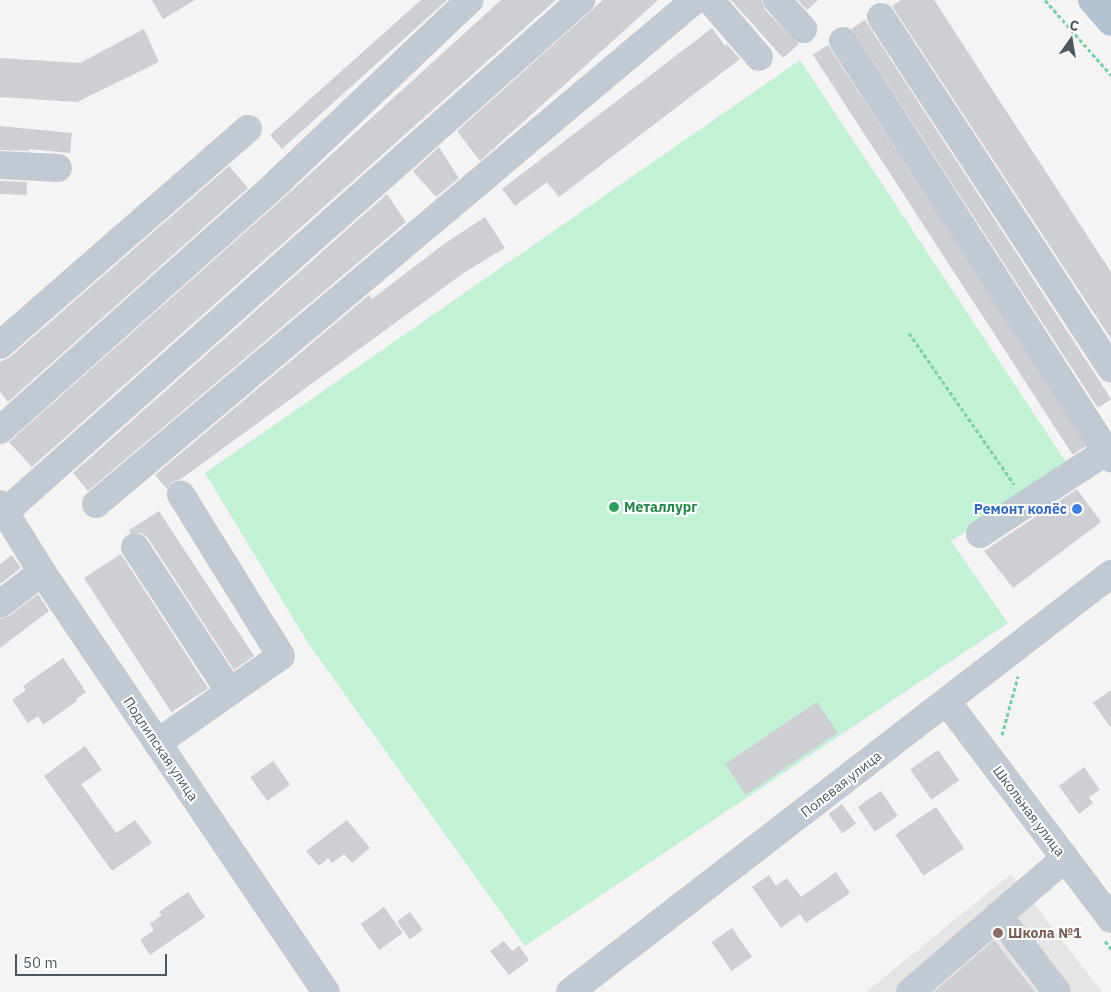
<!DOCTYPE html>
<html>
<head>
<meta charset="utf-8">
<style>
	body { margin:0 }
	#map { position:relative; width:1111px; height:992px; overflow:hidden; background:#f5f3f3; font-family:"IBM Plex Sans",sans-serif }
	div>[style] { position:absolute }
	.education>* { inset:0; background:#e6e4e5 }
	.green>* { inset:0; background:#c3f1d5 }
	.building>* { inset:0; background:#cdcfd5; transform-origin:0 0 }
	.path>* { height:3px; margin-top:-1.5px; transform-origin:0; background:repeating-linear-gradient(90deg,#7ad0a6 0 4px,transparent 0 6.5px) }
	.minor>* { height:28px; margin:-14px; padding:0 14px; transform-origin:14px; border-radius:14px; background:#c1cad2 }
	.major>* { height:28px; margin:-14px; padding:0 14px; transform-origin:14px; border-radius:14px; background:#b3c2d1 }
	.dots>* { width:14px; height:14px; translate:-50% -50%; box-sizing:border-box; border:2px solid #fff; border-radius:50% }
	span { translate:-50% -50%; white-space:nowrap; text-align:center; line-height:1.15; -webkit-text-stroke:4px #fff; paint-order:stroke }
	.leisure-label { font-size:14px; color:#27864d; font-weight:700 }
	.left { translate:0 -50%; text-align:left }
	.shop-label { font-size:14px; color:#366cbe; font-weight:700 }
	.right { translate:-100% -50%; text-align:right }
	.street-label { font-size:14px; color:#4a5661 }
	.education-label { font-size:14px; color:#785e54; font-weight:700 }
	.north { position:absolute; left:1046px; top:15px; width:50px; height:50px; -webkit-text-stroke:4px #fff; paint-order:stroke; rotate:13deg; font-size:14px; font-weight:700; line-height:20px; text-align:center; color:#4a5661 }
	.north::after { content:''; display:block; margin:auto; width:18px; height:22px; background:#4a5661; clip-path:polygon(50% 0,100% 100%,50% 72%,0 100%) }
	.scale { position:absolute; left:15px; top:954px; width:152px; height:22px; box-sizing:border-box; border:2px solid #4a5661; border-top:0; padding-left:6px; font-size:15px; line-height:18px; white-space:nowrap; color:#4a5661; -webkit-text-stroke:4px #fff; paint-order:stroke }
</style>
</head>
<body>
<div id="map">
	<div class="education">
		<div style="clip-path:polygon(1011px 874px,1102px 992px,866px 992px)"></div>
	</div>
	<div class="green">
		<div style="clip-path:polygon(800px 60px,1068px 465px,951px 541px,1008px 623px,525px 946px,308px 643px,205px 473px)"></div>
	</div>
	<div class="building">
		<div style="clip-path:polygon(152px 0,195px 0,163px 19px)"></div>
		<div style="clip-path:polygon(421px 0,447px 0,282px 149px,270px 135px)"></div>
		<div style="clip-path:polygon(501px 0,556px 0,32px 467px,9px 442px,289px 193px)"></div>
		<div style="clip-path:polygon(603px 0,658px 0,480px 161px,457px 131px)"></div>
		<div style="clip-path:polygon(731px 0,762px 0,765px 10px,799px 44px,783px 58px)"></div>
		<div style="clip-path:polygon(798px 0,818px 0,807px 10px)"></div>
		<div style="clip-path:polygon(901px 0,934px 0,1111px 272px,1111px 339px,892px 6px)"></div>
		<div style="left:865px;top:20px;width:452px;height:16px;rotate:57deg"></div>
		<div style="clip-path:polygon(712px 28px,725px 46px,727px 44px,740px 59px,559px 197px,547px 182px,515px 206px,502px 189px)"></div>
		<div style="clip-path:polygon(144px 29px,159px 62px,77px 102px,0 97px,0 58px,80px 63px)"></div>
		<div style="left:828px;top:45px;width:477px;height:18px;rotate:57deg"></div>
		<div style="clip-path:polygon(0 126px,72px 133px,70px 153px,29px 149px,29px 151px,0 150px)"></div>
		<div style="clip-path:polygon(439px 147px,459px 178px,436px 197px,413px 171px)"></div>
		<div style="clip-path:polygon(229px 166px,248px 188px,8px 402px,0 392px,0 362px,10px 357px)"></div>
		<div style="left:0;top:181px;width:27px;height:13px;rotate:2deg"></div>
		<div style="clip-path:polygon(387px 194px,406px 222px,88px 491px,73px 473px)"></div>
		<div style="clip-path:polygon(485px 217px,505px 248px,465px 272px,181px 479px,172px 482px,167px 489px,155px 475px,369px 295px,372px 299px,444px 244px)"></div>
		<div style="clip-path:polygon(1077px 489px,1101px 522px,1013px 588px,984px 551px)"></div>
		<div style="clip-path:polygon(159px 511px,254px 656px,234px 670px,148px 538px,142px 533px,130px 533px,129px 530px)"></div>
		<div style="left:121px;top:554px;width:160px;height:44px;rotate:57deg"></div>
		<div style="clip-path:polygon(12px 555px,21px 568px,0 584px,0 564px)"></div>
		<div style="clip-path:polygon(38px 594px,49px 611px,0 648px,0 619px,9px 616px)"></div>
		<div style="clip-path:polygon(63px 658px,86px 692px,76px 699px,77px 701px,43px 725px,38px 716px,28px 723px,12px 700px,26px 690px,23px 686px)"></div>
		<div style="clip-path:polygon(1111px 690px,1111px 728px,1093px 703px)"></div>
		<div style="left:817px;top:702px;width:37px;height:111px;rotate:56deg"></div>
		<div style="clip-path:polygon(85px 746px,102px 770px,81px 784px,116px 833px,135px 820px,152px 843px,112px 871px,44px 776px)"></div>
		<div style="left:938px;top:750px;width:37px;height:34px;rotate:55deg"></div>
		<div style="left:273px;top:761px;width:29px;height:28px;rotate:54deg"></div>
		<div style="clip-path:polygon(1084px 767px,1100px 790px,1089px 797px,1093px 803px,1079px 814px,1059px 786px)"></div>
		<div style="left:881px;top:791px;width:30px;height:28px;rotate:56deg"></div>
		<div style="left:842px;top:804px;width:24px;height:17px;rotate:54deg"></div>
		<div style="left:936px;top:807px;width:50px;height:49px;rotate:56deg"></div>
		<div style="clip-path:polygon(347px 820px,370px 848px,352px 863px,344px 854px,332px 863px,328px 858px,319px 866px,306px 851px)"></div>
		<div style="clip-path:polygon(836px 872px,850px 893px,806px 923px,800px 914px,781px 928px,752px 887px,769px 875px,776px 886px,787px 878px,801px 897px)"></div>
		<div style="clip-path:polygon(188px 892px,205px 917px,150px 955px,140px 940px,154px 930px,150px 924px,162px 915px,159px 912px)"></div>
		<div style="left:384px;top:907px;width:32px;height:29px;rotate:54deg"></div>
		<div style="left:410px;top:912px;width:22px;height:16px;rotate:54deg"></div>
		<div style="left:732px;top:928px;width:35px;height:25px;rotate:55deg"></div>
		<div style="clip-path:polygon(994px 940px,1035px 992px,934px 992px)"></div>
		<div style="clip-path:polygon(504px 941px,512px 951px,519px 946px,529px 960px,509px 975px,490px 951px)"></div>
	</div>
	<div class="path">
		<div style="left:1045px;top:0;width:100px;rotate:48.7deg"></div>
		<div style="left:909px;top:333px;width:184px;rotate:55.2deg"></div>
		<div style="left:1002px;top:735px;width:61px;rotate:-74.8deg"></div>
		<div style="left:1105px;top:941px;width:10px;rotate:53deg"></div>
	</div>
	<div class="minor">
		<div style="left:710px;top:0;width:75px;rotate:49.3deg"></div>
		<div style="left:777px;top:0;width:39px;rotate:48deg"></div>
		<div style="left:881px;top:17px;width:420px;rotate:56.8deg"></div>
		<div style="left:843px;top:41px;width:496px;rotate:57.3deg"></div>
		<div style="left:0;top:165px;width:58px;rotate:3deg"></div>
		<div style="left:0;top:345px;width:329px;rotate:-41.1deg"></div>
		<div style="left:0;top:430px;width:374px;rotate:-41.7deg"></div>
		<div style="left:279px;top:181px;width:263px;rotate:-43.5deg"></div>
		<div style="left:0;top:504px;width:80px;rotate:58.3deg"></div>
		<div style="left:42px;top:572px;width:507px;rotate:55.93deg"></div>
		<div style="left:96px;top:504px;width:783px;rotate:-40.08deg"></div>
		<div style="left:5px;top:512px;width:771px;rotate:-41.63deg"></div>
		<div style="left:980px;top:534px;width:152px;rotate:-33.2deg"></div>
		<div style="left:135px;top:547px;width:173px;rotate:56.8deg"></div>
		<div style="left:0;top:604px;width:53px;rotate:-37.3deg"></div>
		<div style="left:947px;top:702px;width:272px;rotate:52.9deg"></div>
		<div style="left:157px;top:743px;width:151px;rotate:-35.1deg"></div>
		<div style="left:281px;top:656px;width:190px;rotate:-121.8deg"></div>
		<div style="left:998px;top:915px;width:97px;rotate:52.5deg"></div>
		<div style="left:570px;top:992px;width:684px;rotate:-37.69deg"></div>
		<div style="left:910px;top:992px;width:205px;rotate:-40.8deg"></div>
	</div>
	<div class="major">
		<div style="left:1092px;top:0;width:29px;rotate:49deg"></div>
	</div>
	<div class="dots">
		<div style="left:614px;top:507px;background:#2e9e5b"></div>
		<div style="left:1077px;top:509px;background:#3f7fe0"></div>
		<div style="left:998px;top:933px;background:#8d6e63"></div>
	</div>
	<div class="leisure-label">
		<span class="left" style="left:624px;top:507px">Металлург</span>
	</div>
	<div class="shop-label">
		<span class="right" style="left:1067px;top:509px">Ремонт колёс</span>
	</div>
	<div class="street-label">
		<span style="left:161px;top:749px;rotate:56deg">Подлипская улица</span>
		<span style="left:841px;top:784px;rotate:-38deg">Полевая улица</span>
		<span style="left:1029px;top:811px;rotate:53deg">Школьная улица</span>
	</div>
	<div class="education-label">
		<span class="left" style="left:1008px;top:933px">Школа №1</span>
	</div>
	<div class="north">С</div>
	<div class="scale">50 m</div>
</div>
</body>
</html>
